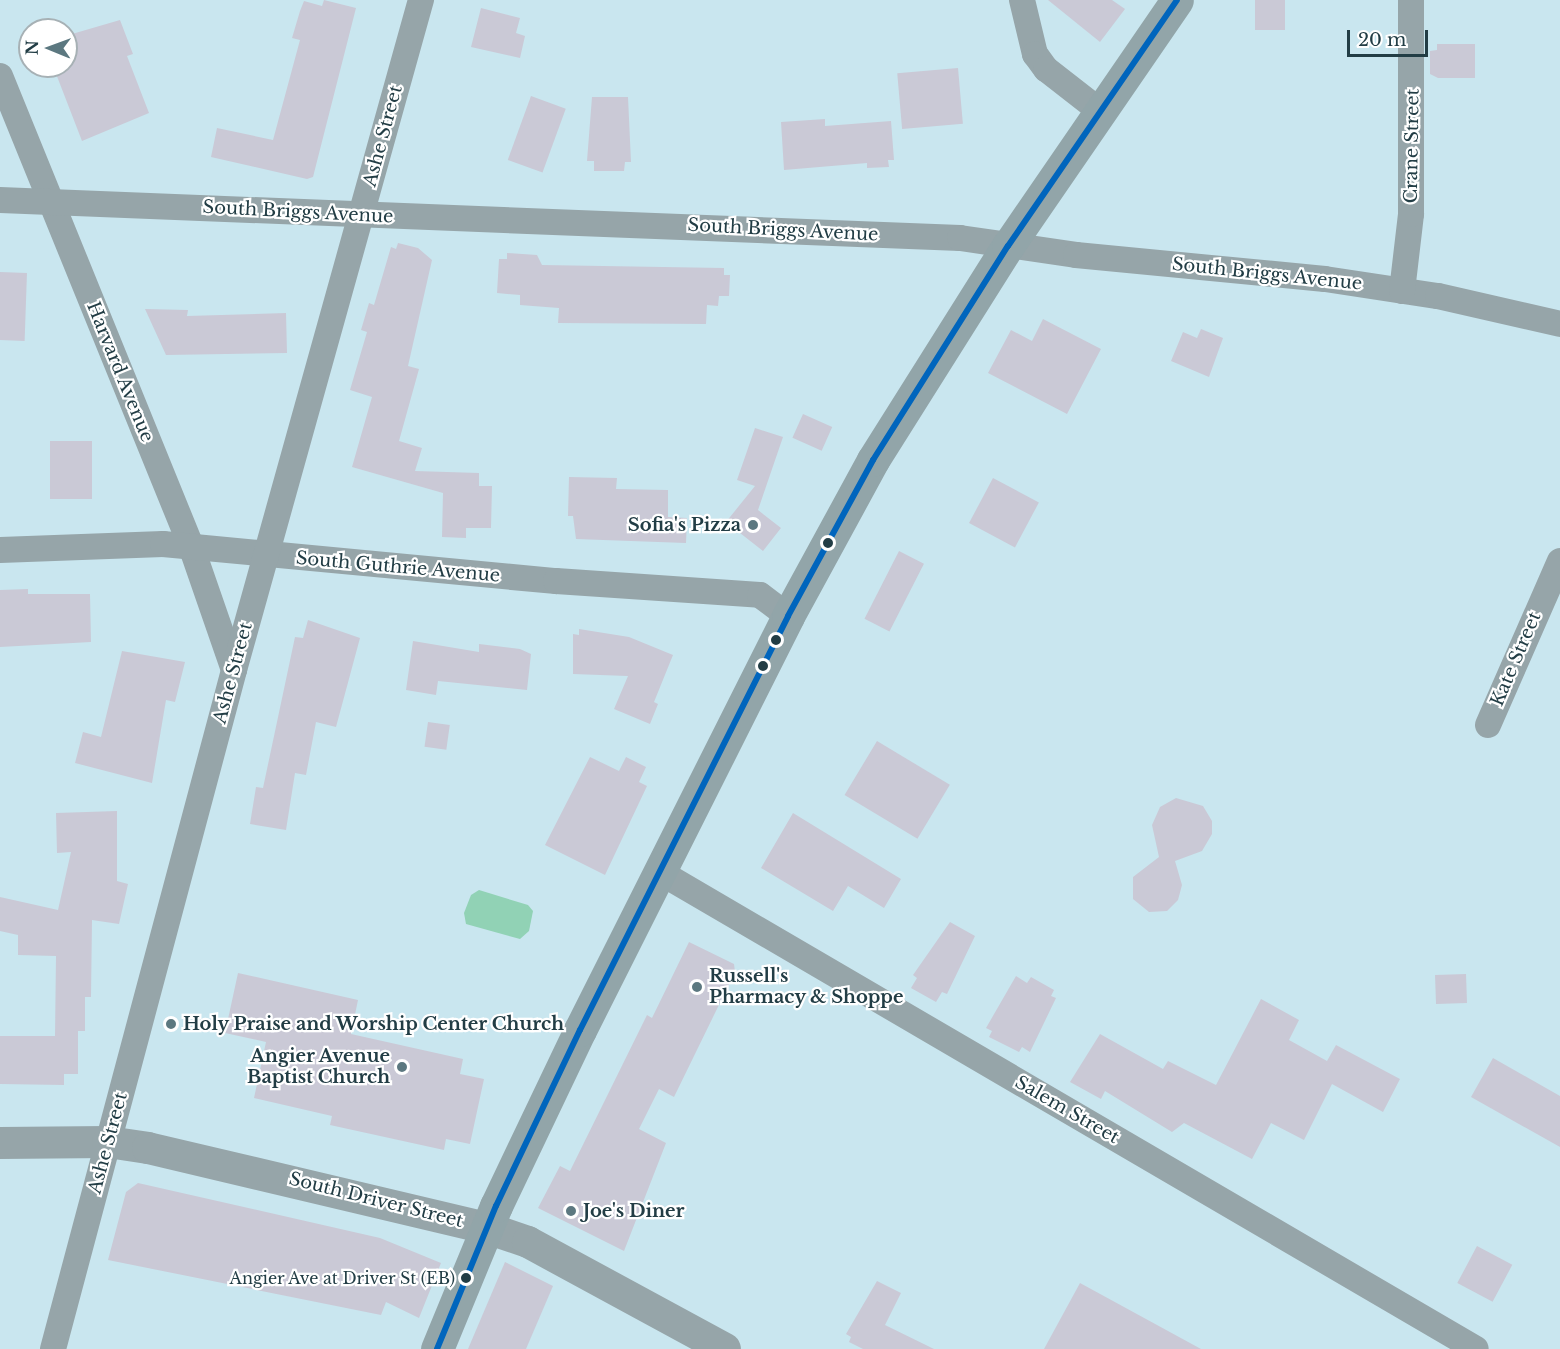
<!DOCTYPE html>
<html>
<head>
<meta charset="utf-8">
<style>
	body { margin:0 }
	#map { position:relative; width:1560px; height:1349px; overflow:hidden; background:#c9e6ef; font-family:"Libre Baskerville",serif }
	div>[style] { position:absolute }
	.water>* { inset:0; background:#91d2b5 }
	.building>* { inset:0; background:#cac9d6; transform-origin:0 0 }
	.minor>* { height:26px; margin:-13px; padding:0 13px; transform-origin:13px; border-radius:13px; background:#96a5a9 }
	.tertiary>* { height:32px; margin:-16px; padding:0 16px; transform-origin:16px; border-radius:16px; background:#96a5a9 }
	.secondary>* { height:33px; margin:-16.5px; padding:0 16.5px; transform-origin:16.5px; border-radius:16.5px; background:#92a5a9 }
	.bus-1>* { height:6px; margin:-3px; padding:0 3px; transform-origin:3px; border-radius:3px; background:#0065bd }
	.dots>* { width:16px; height:16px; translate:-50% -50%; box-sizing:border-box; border:3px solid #fff; border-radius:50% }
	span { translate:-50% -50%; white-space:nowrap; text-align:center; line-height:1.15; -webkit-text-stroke:4.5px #fff; paint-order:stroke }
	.bus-label { font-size:16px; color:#223d45 }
	.right { translate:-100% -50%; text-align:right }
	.street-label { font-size:18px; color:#223d45 }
	.poi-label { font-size:18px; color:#223d45; font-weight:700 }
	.left { translate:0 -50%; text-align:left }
	.north { position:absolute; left:18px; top:18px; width:60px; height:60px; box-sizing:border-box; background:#fff; border:2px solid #a7b1b5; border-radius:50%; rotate:271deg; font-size:16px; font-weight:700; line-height:24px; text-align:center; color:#223d45 }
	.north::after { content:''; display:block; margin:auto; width:21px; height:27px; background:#5c7880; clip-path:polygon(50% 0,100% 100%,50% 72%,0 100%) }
	.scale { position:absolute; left:1347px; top:30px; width:81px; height:27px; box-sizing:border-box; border:3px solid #223d45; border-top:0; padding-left:8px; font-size:18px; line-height:21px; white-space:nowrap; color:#223d45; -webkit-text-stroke:4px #fff; paint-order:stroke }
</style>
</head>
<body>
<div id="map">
	<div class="water">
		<div style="clip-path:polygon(479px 890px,528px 905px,533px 911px,529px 931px,520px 939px,466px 924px,464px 913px,471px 895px)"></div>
	</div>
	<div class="building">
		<div style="clip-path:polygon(324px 0,356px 8px,313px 177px,307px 179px,211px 157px,217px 128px,273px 140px,300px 40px,292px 38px,300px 11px,304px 1px,322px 6px)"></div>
		<div style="clip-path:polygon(1048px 0,1112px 0,1125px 9px,1100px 42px)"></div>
		<div style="left:1255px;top:0;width:30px;height:30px"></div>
		<div style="clip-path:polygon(481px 8px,520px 18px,516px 33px,525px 36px,520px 58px,471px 47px)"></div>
		<div style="clip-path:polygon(120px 20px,133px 54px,127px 56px,149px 113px,82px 141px,53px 66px,66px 66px,66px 41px,73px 38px,72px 34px)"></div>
		<div style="clip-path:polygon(1437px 44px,1475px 44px,1475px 78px,1438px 78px,1430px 74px,1430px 51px,1437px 50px)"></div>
		<div style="left:958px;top:68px;width:56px;height:61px;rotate:85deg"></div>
		<div style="left:531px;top:96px;width:37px;height:68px;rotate:20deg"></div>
		<div style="clip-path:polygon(592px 97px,628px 97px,631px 162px,625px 162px,624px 171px,594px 171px,594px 161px,587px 161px)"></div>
		<div style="clip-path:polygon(825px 119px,825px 126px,891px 121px,894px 160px,888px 160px,889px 167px,867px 168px,867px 163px,784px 170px,781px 122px)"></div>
		<div style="clip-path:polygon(398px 243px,418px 248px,432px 260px,408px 366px,419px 369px,399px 441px,422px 448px,415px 471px,479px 473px,479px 486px,492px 486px,491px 528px,466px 528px,466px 538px,442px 537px,443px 493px,352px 467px,372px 397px,350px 390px,367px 332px,361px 330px,369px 303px,374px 305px,391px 247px,396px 249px)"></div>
		<div style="clip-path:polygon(507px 253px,537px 255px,542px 265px,724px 268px,724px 275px,730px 275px,729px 296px,719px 296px,718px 306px,707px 305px,706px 324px,558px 323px,559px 308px,520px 305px,520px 295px,497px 293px,499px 259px,507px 259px)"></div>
		<div style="left:0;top:272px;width:27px;height:68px;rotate:2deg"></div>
		<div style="clip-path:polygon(145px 309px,188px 310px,187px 316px,286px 313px,287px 353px,166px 355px)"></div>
		<div style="clip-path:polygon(1043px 319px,1101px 349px,1067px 414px,988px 373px,1011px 330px,1032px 341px)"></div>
		<div style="clip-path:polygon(1201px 329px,1223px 338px,1209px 377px,1171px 361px,1183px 332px,1197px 338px)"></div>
		<div style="left:803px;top:414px;width:32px;height:26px;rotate:24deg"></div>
		<div style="clip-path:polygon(755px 428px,783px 437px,758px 510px,781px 528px,763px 551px,726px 522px,755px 486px,737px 480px)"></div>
		<div style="left:92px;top:441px;width:58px;height:42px;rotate:90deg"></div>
		<div style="clip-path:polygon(569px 477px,617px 478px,616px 489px,668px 490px,668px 517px,687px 518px,686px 543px,576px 539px,573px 516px,568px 516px)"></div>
		<div style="left:993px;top:478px;width:52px;height:51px;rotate:28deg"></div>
		<div style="left:899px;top:551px;width:28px;height:76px;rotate:27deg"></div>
		<div style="clip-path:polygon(28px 589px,28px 594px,90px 594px,91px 642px,0 647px,0 590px)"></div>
		<div style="clip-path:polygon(308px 620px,360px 638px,336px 727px,316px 722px,306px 775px,295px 773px,286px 830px,250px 824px,256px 787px,263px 788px,295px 637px,303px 638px)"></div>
		<div style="clip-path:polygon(579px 629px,629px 637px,673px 655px,654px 702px,658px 704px,650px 724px,614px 709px,628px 676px,573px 674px,573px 634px,579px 635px)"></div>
		<div style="clip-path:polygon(413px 641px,479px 652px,479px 644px,520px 649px,531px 654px,527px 690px,438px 681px,436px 695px,406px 690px)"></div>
		<div style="clip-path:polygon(122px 651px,185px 662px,175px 702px,166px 700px,152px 783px,75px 763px,83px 732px,101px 737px)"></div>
		<div style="left:428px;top:722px;width:22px;height:25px;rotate:8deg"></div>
		<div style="left:877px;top:741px;width:85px;height:63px;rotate:31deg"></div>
		<div style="clip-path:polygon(590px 757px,619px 771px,626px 757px,646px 767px,639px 782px,647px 786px,605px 875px,545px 845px)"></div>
		<div style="clip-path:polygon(1176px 798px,1203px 806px,1212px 821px,1212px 834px,1202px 851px,1175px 861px,1182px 885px,1178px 900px,1167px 911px,1149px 912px,1133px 899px,1133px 877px,1159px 857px,1152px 825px,1160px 807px)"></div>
		<div style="clip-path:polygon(117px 811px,117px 881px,128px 884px,119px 924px,92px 920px,91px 997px,85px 997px,85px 1031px,78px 1031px,78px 1074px,64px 1074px,64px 1085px,0 1084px,0 1036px,55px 1036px,56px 956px,18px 955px,18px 935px,0 931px,0 897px,58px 910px,71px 852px,57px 853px,56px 813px)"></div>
		<div style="clip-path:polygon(793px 813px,901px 879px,884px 908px,848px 886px,833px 911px,761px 868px)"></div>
		<div style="clip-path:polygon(950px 922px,975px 936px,947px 994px,942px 992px,936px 1002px,911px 988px,917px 978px,913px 975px)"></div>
		<div style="clip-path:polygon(689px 942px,734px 964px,735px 972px,674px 1097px,659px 1089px,639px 1129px,666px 1143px,624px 1251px,538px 1208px,560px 1166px,570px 1171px,647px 1015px,652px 1018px)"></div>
		<div style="clip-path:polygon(238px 973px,358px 1000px,351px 1034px,463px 1059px,460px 1074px,484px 1079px,470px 1144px,446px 1139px,444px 1150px,330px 1125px,332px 1116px,254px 1098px,266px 1042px,225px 1033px)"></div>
		<div style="left:1466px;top:974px;width:29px;height:31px;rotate:88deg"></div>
		<div style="clip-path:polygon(1016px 976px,1027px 983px,1031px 977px,1054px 990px,1051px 996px,1056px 998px,1030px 1052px,1022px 1047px,1019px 1052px,989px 1037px,992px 1031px,986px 1028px)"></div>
		<div style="clip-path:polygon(1261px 999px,1299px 1020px,1289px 1040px,1327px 1061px,1336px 1045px,1400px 1079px,1383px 1112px,1332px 1084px,1304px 1140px,1271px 1123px,1252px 1159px,1184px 1123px,1172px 1132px,1105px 1091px,1101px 1099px,1070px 1082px,1100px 1034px,1163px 1069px,1168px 1061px,1216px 1085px)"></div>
		<div style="clip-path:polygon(1493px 1058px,1560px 1096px,1560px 1147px,1471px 1097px)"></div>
		<div style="clip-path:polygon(138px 1183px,380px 1238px,441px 1263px,419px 1318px,386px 1302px,381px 1315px,108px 1260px,126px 1192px)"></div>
		<div style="left:1477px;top:1246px;width:40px;height:42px;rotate:28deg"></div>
		<div style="clip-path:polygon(505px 1262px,553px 1286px,526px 1349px,468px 1349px)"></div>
		<div style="clip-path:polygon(877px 1281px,901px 1293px,885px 1325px,934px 1349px,863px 1349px,849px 1342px,851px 1337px,846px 1334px)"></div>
		<div style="clip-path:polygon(1080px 1283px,1201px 1349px,1044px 1349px)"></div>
	</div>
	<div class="minor">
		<div style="left:1022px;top:0;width:56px;rotate:76.5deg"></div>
		<div style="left:1035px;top:54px;width:19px;rotate:54deg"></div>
		<div style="left:1046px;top:69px;width:70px;rotate:38deg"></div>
		<div style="left:0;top:76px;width:507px;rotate:67.88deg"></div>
		<div style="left:191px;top:546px;width:131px;rotate:70.9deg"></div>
		<div style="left:0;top:200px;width:961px;rotate:2.27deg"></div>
		<div style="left:960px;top:238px;width:117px;rotate:8.3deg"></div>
		<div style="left:1076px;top:255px;width:250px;rotate:5.5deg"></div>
		<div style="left:1325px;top:279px;width:114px;rotate:8.6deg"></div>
		<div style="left:1438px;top:296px;width:125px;rotate:12.9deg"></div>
		<div style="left:1402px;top:291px;width:78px;rotate:-83.3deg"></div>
		<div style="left:1411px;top:214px;width:214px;rotate:-90deg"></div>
		<div style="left:0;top:550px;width:163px;rotate:-2.1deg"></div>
		<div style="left:163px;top:544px;width:395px;rotate:5.4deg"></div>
		<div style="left:556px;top:581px;width:204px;rotate:3.9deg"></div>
		<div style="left:760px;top:595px;width:35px;rotate:37deg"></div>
		<div style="left:1488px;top:725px;width:179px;rotate:-66.3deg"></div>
		<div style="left:658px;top:871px;width:947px;rotate:30.3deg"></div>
		<div style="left:53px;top:1349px;width:703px;rotate:-75.07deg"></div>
		<div style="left:234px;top:670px;width:696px;rotate:-74.41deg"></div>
	</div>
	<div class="tertiary">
		<div style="left:0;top:1143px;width:108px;rotate:-0.5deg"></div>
		<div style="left:108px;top:1142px;width:40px;rotate:8.5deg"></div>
		<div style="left:148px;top:1148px;width:348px;rotate:13.3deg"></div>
		<div style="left:487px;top:1228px;width:43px;rotate:18.9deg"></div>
		<div style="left:528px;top:1242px;width:224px;rotate:28.5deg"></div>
	</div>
	<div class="secondary">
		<div style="left:437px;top:1349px;width:155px;rotate:-67.6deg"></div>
		<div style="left:496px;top:1206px;width:195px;rotate:-64.5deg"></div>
		<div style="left:580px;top:1030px;width:463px;rotate:-63.3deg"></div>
		<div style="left:788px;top:616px;width:178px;rotate:-61.4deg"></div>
		<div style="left:873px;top:460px;width:253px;rotate:-57.8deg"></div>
		<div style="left:1008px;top:246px;width:298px;rotate:-55.5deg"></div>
	</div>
	<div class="bus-1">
		<div style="left:437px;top:1349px;width:155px;rotate:-67.6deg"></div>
		<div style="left:496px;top:1206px;width:195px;rotate:-64.5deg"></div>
		<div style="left:580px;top:1030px;width:463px;rotate:-63.3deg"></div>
		<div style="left:788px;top:616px;width:178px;rotate:-61.4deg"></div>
		<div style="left:873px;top:460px;width:253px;rotate:-57.8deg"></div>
		<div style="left:1008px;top:246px;width:298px;rotate:-55.5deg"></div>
	</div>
	<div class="dots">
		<div style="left:753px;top:525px;background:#5c7880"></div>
		<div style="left:828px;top:543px;background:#223d45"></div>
		<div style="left:776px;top:640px;background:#223d45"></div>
		<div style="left:763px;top:666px;background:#223d45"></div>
		<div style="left:697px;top:987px;background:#5c7880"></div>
		<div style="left:171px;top:1024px;background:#5c7880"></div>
		<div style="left:402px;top:1067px;background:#5c7880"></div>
		<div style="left:571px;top:1211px;background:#5c7880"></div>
		<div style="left:466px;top:1278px;background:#223d45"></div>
	</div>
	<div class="bus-label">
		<span class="right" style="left:455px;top:1278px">Angier Ave at Driver St (EB)</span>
	</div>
	<div class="street-label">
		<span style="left:383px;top:136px;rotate:-75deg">Ashe Street</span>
		<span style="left:1412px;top:146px;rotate:-89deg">Crane Street</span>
		<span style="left:298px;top:212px;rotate:3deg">South Briggs Avenue</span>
		<span style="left:783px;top:230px;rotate:3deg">South Briggs Avenue</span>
		<span style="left:1267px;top:274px;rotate:6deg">South Briggs Avenue</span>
		<span style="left:120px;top:372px;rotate:68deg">Harvard Avenue</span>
		<span style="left:398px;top:567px;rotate:5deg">South Guthrie Avenue</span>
		<span style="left:1516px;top:659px;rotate:-67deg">Kate Street</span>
		<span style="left:233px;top:673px;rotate:-75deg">Ashe Street</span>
		<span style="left:1067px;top:1110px;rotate:30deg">Salem Street</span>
		<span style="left:108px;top:1143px;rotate:-75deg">Ashe Street</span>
		<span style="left:376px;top:1200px;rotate:14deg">South Driver Street</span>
	</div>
	<div class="poi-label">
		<span class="right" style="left:741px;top:525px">Sofia's Pizza</span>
		<span class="left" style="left:709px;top:987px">Russell's<br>Pharmacy &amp; Shoppe</span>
		<span class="left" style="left:183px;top:1024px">Holy Praise and Worship Center Church</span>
		<span class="right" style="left:390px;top:1067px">Angier Avenue<br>Baptist Church</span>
		<span class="left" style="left:583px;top:1211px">Joe's Diner</span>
	</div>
	<div class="north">N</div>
	<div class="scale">20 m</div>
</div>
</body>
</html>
